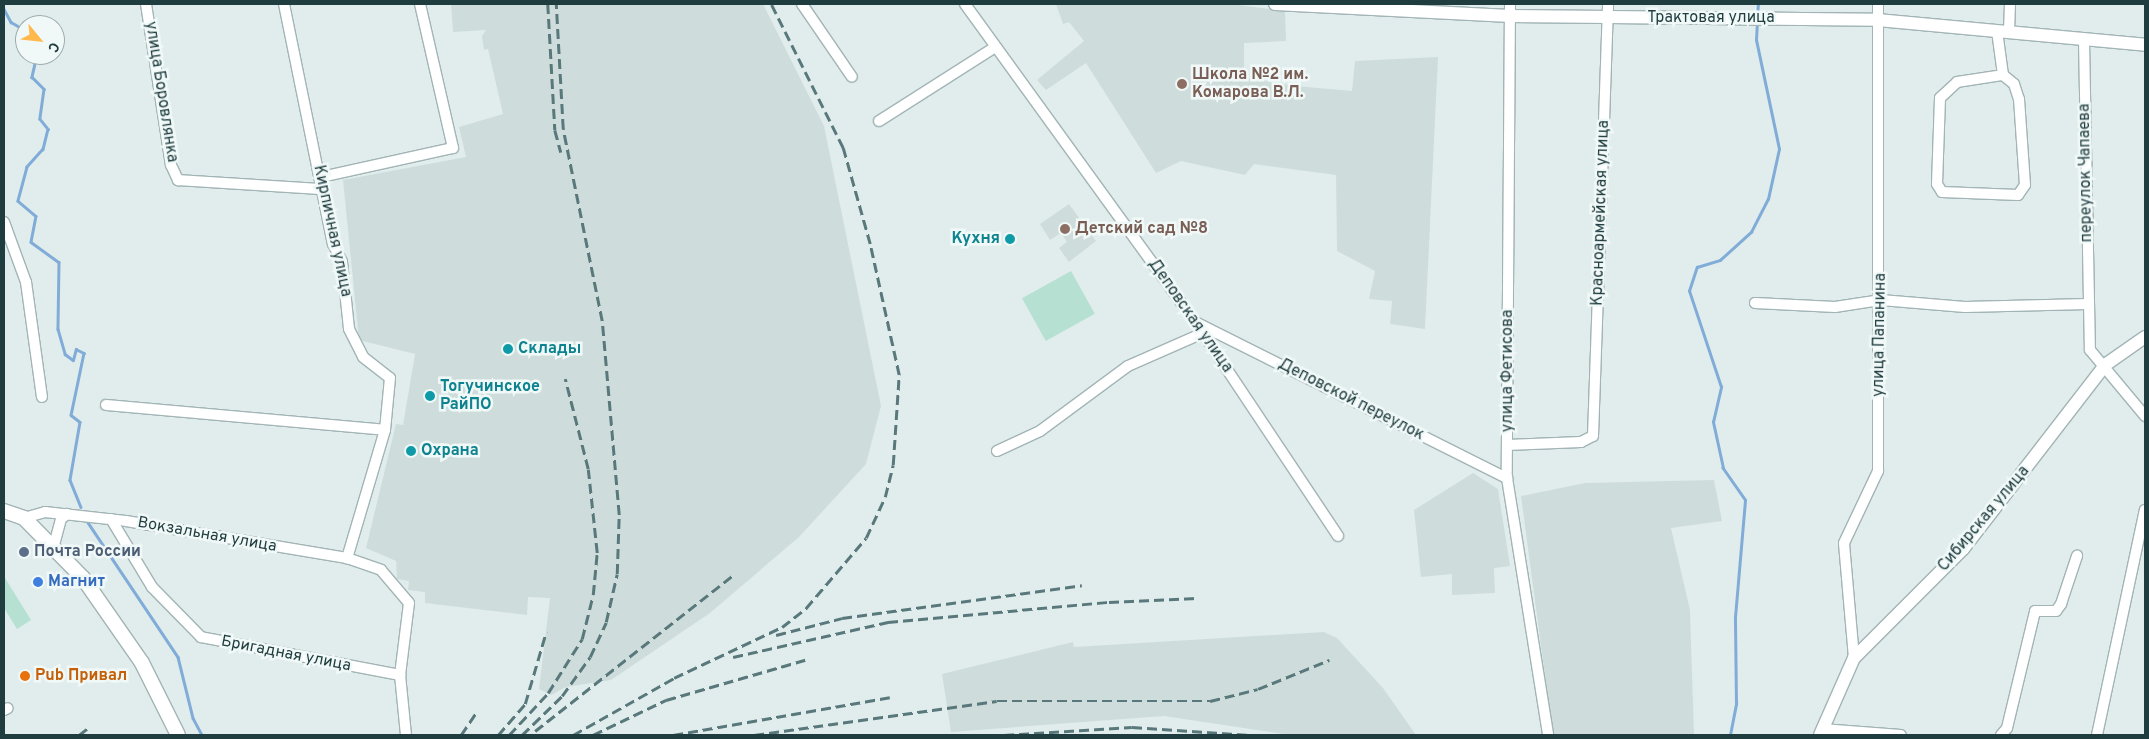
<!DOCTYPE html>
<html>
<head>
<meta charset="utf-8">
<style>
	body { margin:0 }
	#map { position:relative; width:2149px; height:739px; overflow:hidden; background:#e0edec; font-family:Overpass,sans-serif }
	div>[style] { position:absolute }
	.built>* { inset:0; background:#cedddb }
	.green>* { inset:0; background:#b6e0d1; transform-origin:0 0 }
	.stream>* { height:2.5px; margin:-1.25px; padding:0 1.25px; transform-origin:1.25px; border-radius:1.25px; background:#81acd8 }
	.roads { filter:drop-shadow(1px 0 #a2b4b5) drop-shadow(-1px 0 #a2b4b5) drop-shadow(0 1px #a2b4b5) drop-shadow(0 -1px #a2b4b5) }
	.minor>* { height:10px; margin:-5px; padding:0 5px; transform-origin:5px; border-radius:5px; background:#fff }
	.tertiary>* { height:12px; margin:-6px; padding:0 6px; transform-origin:6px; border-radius:6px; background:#fff }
	.secondary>* { height:14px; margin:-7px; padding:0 7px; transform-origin:7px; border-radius:7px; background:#fff }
	.rail>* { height:2.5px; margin-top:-1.25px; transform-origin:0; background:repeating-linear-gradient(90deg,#59787b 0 10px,transparent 0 15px) }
	.dots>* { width:14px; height:14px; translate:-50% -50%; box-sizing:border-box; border:2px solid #f1f9f8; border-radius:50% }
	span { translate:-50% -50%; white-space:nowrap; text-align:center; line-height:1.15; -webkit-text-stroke:5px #f1f9f8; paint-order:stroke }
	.street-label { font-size:16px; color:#1f3c3f }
	.education-label { font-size:16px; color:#785e54; font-weight:700 }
	.left { translate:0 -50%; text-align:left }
	.culture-label { font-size:16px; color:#0d838f; font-weight:700 }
	.right { translate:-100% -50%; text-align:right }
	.service-label { font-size:16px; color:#4e5e75; font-weight:700 }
	.shop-label { font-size:16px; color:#366cbe; font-weight:700 }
	.food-label { font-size:16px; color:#c56008; font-weight:700 }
	.frame { position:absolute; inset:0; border:5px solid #1f3c3f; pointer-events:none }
	.north { position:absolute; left:15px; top:15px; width:50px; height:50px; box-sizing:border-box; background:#f1f9f8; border:1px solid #9dadae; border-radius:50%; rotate:118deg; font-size:14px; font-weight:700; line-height:20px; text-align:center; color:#1f3c3f }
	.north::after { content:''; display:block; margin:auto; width:18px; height:22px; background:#ffb84c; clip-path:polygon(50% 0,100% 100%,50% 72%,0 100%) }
</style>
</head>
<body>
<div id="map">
	<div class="built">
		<div style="clip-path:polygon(451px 4px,763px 4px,824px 126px,881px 406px,866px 464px,799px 537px,710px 613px,611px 680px,566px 687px,551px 695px,539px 689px,550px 598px,528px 597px,527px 615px,425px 603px,425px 592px,408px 590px,409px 581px,397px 579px,396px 561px,366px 548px,396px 424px,403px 425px,415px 354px,359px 340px,343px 180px,466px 157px,459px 127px,503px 114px,488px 49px,484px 50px,482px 36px,486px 30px,453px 32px)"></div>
		<div style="clip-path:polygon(1056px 4px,1230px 4px,1285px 11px,1286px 41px,1244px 43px,1244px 70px,1246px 78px,1295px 86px,1352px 91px,1355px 61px,1438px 57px,1425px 329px,1390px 324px,1392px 301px,1369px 299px,1375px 271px,1337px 251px,1336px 175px,1254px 164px,1245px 175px,1181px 161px,1156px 173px,1086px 63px,1046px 90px,1037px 80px,1084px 41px,1069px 22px,1063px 24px)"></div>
		<div style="clip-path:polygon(1069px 204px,1096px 241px,1069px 262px,1059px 248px,1067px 242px,1061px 233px,1050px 240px,1040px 224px)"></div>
		<div style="clip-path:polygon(1473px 473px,1498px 489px,1510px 566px,1494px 568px,1495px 593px,1452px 595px,1452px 574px,1421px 577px,1414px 510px)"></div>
		<div style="clip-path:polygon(1714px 480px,1722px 521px,1671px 528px,1690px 610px,1694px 735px,1553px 735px,1521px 496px,1585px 483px)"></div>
		<div style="clip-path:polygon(1324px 632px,1337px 638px,1383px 688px,1416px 735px,1290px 735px,1164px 716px,951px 732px,942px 674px,1073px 642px,1074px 647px)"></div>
	</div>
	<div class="green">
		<div style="left:1071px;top:271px;width:49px;height:56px;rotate:61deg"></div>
		<div style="clip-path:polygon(5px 578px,31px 620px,17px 629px,4px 608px)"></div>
	</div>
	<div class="stream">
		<div style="left:4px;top:9px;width:15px;rotate:62deg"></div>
		<div style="left:11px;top:22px;width:16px;rotate:30deg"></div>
		<div style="left:1757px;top:15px;width:11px;rotate:-85deg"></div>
		<div style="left:37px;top:55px;width:23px;rotate:103deg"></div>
		<div style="left:32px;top:77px;width:17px;rotate:45deg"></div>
		<div style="left:44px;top:89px;width:30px;rotate:98deg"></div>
		<div style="left:40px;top:119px;width:13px;rotate:51deg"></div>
		<div style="left:48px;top:129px;width:21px;rotate:104deg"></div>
		<div style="left:43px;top:149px;width:24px;rotate:132deg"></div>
		<div style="left:27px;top:167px;width:35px;rotate:105deg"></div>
		<div style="left:18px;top:201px;width:23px;rotate:40deg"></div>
		<div style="left:36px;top:216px;width:26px;rotate:101deg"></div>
		<div style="left:31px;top:242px;width:34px;rotate:36deg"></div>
		<div style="left:59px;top:262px;width:67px;rotate:90.9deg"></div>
		<div style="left:58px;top:329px;width:26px;rotate:74deg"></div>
		<div style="left:65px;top:354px;width:10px;rotate:37deg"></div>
		<div style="left:73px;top:360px;width:11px;rotate:-75deg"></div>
		<div style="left:76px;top:349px;width:9px;rotate:27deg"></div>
		<div style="left:84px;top:353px;width:63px;rotate:101.8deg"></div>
		<div style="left:71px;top:415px;width:11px;rotate:38deg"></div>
		<div style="left:80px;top:422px;width:59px;rotate:99.8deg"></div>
		<div style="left:70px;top:480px;width:29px;rotate:68deg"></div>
		<div style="left:87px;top:521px;width:164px;rotate:56.2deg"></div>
		<div style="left:178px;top:657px;width:63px;rotate:76.2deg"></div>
		<div style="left:193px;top:718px;width:19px;rotate:62deg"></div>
		<div style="left:1730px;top:735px;width:32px;rotate:-79deg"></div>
		<div style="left:1736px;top:704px;width:87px;rotate:-90.7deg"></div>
		<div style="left:1735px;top:617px;width:117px;rotate:-85.1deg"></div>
		<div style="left:1745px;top:500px;width:39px;rotate:-125deg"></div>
		<div style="left:1723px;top:468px;width:47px;rotate:-102.3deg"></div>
		<div style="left:1713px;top:422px;width:36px;rotate:-77deg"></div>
		<div style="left:1721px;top:387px;width:101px;rotate:-108.4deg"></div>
		<div style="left:1689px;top:291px;width:25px;rotate:-72deg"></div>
		<div style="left:1697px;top:267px;width:24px;rotate:-17deg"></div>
		<div style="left:1720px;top:260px;width:42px;rotate:-42.1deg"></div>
		<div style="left:1751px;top:232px;width:37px;rotate:-63deg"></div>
		<div style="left:1768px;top:199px;width:51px;rotate:-77.6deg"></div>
		<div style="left:1779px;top:149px;width:111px;rotate:-101.9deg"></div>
		<div style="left:1756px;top:40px;width:17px;rotate:-87deg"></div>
	</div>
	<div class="roads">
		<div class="minor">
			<div style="left:146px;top:4px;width:163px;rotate:81.2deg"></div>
			<div style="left:171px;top:165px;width:17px;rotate:65deg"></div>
			<div style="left:178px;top:180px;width:145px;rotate:3.6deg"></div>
			<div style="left:284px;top:4px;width:245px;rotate:78.5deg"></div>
			<div style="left:333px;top:244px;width:20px;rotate:63deg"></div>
			<div style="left:342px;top:262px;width:67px;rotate:84deg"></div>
			<div style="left:349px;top:329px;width:31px;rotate:63deg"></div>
			<div style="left:363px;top:357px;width:34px;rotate:38deg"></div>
			<div style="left:390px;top:378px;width:52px;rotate:95.5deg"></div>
			<div style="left:385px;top:430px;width:134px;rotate:106.5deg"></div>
			<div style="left:802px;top:4px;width:88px;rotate:55.6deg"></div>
			<div style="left:965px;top:4px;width:394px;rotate:54.1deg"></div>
			<div style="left:1196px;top:323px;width:256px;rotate:56.3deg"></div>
			<div style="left:1510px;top:4px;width:474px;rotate:90.4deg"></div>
			<div style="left:1507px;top:478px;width:260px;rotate:80.9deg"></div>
			<div style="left:1997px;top:31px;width:44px;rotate:82.2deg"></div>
			<div style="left:2009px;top:32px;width:28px;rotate:-88deg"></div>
			<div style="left:2084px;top:41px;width:309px;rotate:88.9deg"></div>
			<div style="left:2090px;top:350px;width:86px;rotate:50.2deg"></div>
			<div style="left:2003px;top:75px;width:14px;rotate:39deg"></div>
			<div style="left:2014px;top:84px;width:16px;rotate:72deg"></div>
			<div style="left:2019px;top:99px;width:86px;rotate:86deg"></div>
			<div style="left:2025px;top:185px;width:12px;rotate:125deg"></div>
			<div style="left:2018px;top:195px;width:76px;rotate:-177.7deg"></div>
			<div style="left:1942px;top:192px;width:9px;rotate:-122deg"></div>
			<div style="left:1937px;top:184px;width:86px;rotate:-88deg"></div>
			<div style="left:1940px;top:98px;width:23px;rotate:-43deg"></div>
			<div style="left:1957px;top:82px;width:47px;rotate:-8.7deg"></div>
			<div style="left:879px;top:121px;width:138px;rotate:-32.5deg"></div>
			<div style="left:321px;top:177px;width:135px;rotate:-12.4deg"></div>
			<div style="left:453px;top:148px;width:148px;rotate:-102.9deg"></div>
			<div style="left:4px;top:222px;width:64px;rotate:69.9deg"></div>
			<div style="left:26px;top:282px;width:116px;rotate:82.1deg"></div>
			<div style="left:1755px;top:303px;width:80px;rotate:2.9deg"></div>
			<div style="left:1835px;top:307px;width:47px;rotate:-8.7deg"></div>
			<div style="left:1881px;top:300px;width:84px;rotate:4.8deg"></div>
			<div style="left:1965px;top:307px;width:123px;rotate:-1.4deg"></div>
			<div style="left:1197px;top:323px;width:347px;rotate:26.6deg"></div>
			<div style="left:106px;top:405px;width:280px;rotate:5.1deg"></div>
			<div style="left:1507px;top:445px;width:74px;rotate:-2.3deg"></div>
			<div style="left:1581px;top:442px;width:13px;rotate:-27deg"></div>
			<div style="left:1593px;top:436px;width:432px;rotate:-88deg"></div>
			<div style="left:997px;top:451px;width:47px;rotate:-24.9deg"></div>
			<div style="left:1040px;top:431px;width:109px;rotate:-36.5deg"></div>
			<div style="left:1128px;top:366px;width:82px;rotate:-23.7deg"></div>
			<div style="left:24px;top:518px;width:22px;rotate:-16deg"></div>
			<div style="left:45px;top:512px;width:81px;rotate:6.3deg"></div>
			<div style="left:126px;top:521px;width:224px;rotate:9.5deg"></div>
			<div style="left:347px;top:558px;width:36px;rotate:19deg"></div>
			<div style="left:381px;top:570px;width:43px;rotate:49.7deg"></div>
			<div style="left:409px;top:603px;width:73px;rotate:97.1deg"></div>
			<div style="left:400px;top:675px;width:60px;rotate:84.3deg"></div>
			<div style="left:111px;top:519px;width:79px;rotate:58.9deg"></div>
			<div style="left:152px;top:587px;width:70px;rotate:45.6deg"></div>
			<div style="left:201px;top:637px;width:203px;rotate:10.8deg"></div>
			<div style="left:54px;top:545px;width:27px;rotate:-75deg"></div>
			<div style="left:61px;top:519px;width:8px;rotate:-40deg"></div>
			<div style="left:1854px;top:658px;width:115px;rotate:-95deg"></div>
			<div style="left:1844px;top:543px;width:80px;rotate:-64.7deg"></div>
			<div style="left:1878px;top:471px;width:467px;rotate:-90deg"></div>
			<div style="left:4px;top:710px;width:4px;rotate:-27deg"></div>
			<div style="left:1822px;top:729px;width:79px;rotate:4.3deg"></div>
			<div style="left:2001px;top:735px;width:9px;rotate:-49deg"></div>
			<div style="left:2007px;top:728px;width:120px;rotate:-76.5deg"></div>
			<div style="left:2035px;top:611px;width:21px"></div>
			<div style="left:2056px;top:611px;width:9px;rotate:-54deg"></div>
			<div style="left:2061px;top:604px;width:51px;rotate:-71.6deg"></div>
			<div style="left:2097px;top:735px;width:230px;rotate:-78deg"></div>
		</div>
		<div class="tertiary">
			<div style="left:1275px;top:4px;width:235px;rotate:2.9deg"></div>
			<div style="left:1510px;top:16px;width:368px;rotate:0.6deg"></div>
			<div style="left:1878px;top:20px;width:268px;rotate:5.3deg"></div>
			<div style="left:1820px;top:735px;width:84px;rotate:-66.2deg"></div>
			<div style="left:1854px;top:658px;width:154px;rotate:-45deg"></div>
			<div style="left:1963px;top:549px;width:232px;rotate:-52.3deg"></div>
			<div style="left:2105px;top:365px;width:49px;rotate:-35deg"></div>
		</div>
		<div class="secondary">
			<div style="left:4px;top:511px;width:21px;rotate:19deg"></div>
			<div style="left:24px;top:518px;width:84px;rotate:45.5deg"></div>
			<div style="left:83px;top:578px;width:103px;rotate:55.2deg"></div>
			<div style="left:142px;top:663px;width:80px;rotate:63.4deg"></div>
		</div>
	</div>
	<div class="rail">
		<div style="left:548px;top:4px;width:126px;rotate:86.8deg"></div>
		<div style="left:555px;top:130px;width:23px;rotate:75deg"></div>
		<div style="left:776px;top:635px;width:68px;rotate:-14.4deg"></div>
		<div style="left:842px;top:618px;width:242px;rotate:-7.8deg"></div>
		<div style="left:733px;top:657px;width:159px;rotate:-12.7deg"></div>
		<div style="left:888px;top:622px;width:222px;rotate:-5.2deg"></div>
		<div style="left:1109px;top:602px;width:88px;rotate:-2.6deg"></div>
		<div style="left:535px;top:731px;width:252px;rotate:-38.2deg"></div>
		<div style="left:79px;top:735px;width:11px;rotate:-38deg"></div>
		<div style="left:461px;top:735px;width:29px;rotate:-56deg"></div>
		<div style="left:498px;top:735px;width:41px;rotate:-48.9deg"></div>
		<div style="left:525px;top:704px;width:75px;rotate:-73.7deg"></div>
		<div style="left:509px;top:735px;width:57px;rotate:-47.1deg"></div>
		<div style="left:548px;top:693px;width:64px;rotate:-57.8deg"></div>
		<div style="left:582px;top:639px;width:45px;rotate:-76deg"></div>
		<div style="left:593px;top:595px;width:42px;rotate:-84.6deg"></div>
		<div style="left:597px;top:553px;width:84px;rotate:-96.1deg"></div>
		<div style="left:588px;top:469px;width:93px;rotate:-104.3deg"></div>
		<div style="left:522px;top:735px;width:56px;rotate:-44.3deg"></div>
		<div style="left:562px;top:696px;width:48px;rotate:-54.3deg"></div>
		<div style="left:590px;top:657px;width:38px;rotate:-65deg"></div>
		<div style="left:606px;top:622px;width:49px;rotate:-77.1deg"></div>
		<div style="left:617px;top:574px;width:59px;rotate:-88.1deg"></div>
		<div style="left:619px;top:515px;width:195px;rotate:-95deg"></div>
		<div style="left:602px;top:321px;width:196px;rotate:-101.5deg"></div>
		<div style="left:563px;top:129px;width:125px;rotate:-93.2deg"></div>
		<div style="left:573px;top:735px;width:116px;rotate:-29.4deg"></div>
		<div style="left:674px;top:678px;width:119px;rotate:-25.3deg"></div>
		<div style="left:782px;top:627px;width:31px;rotate:-38deg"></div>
		<div style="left:806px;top:608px;width:92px;rotate:-49.4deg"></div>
		<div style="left:866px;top:538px;width:45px;rotate:-65.1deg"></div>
		<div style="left:885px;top:497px;width:33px;rotate:-76deg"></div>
		<div style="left:893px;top:465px;width:90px;rotate:-86.2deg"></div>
		<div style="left:899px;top:375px;width:134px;rotate:-102.5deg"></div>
		<div style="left:870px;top:244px;width:100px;rotate:-105.7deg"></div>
		<div style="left:843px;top:148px;width:161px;rotate:-116.6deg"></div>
		<div style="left:593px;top:735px;width:81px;rotate:-25.6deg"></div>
		<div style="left:666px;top:700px;width:145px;rotate:-16.1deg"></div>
		<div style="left:673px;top:735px;width:220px;rotate:-9.9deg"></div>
		<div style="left:754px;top:735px;width:245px;rotate:-8deg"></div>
		<div style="left:997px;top:701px;width:213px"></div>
		<div style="left:1210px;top:701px;width:49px;rotate:-14deg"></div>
		<div style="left:1258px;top:689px;width:77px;rotate:-22.2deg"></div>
		<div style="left:1004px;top:735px;width:128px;rotate:-3.6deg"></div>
		<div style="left:1132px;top:727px;width:118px;rotate:3.9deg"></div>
	</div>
	<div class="dots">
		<div style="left:1182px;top:84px;background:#8d6e63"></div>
		<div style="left:1065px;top:229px;background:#8d6e63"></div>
		<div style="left:1010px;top:239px;background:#0f9aa8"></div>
		<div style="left:508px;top:349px;background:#0f9aa8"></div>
		<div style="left:430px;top:396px;background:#0f9aa8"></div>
		<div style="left:411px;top:451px;background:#0f9aa8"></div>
		<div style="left:24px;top:552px;background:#5c6f8a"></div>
		<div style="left:38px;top:582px;background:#3f7fe0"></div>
		<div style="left:25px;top:676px;background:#e8710a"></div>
	</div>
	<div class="street-label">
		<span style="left:1711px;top:18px">Трактовая улица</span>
		<span style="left:161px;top:92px;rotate:81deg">улица Боровлянка</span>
		<span style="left:2086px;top:173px;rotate:-91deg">переулок Чапаева</span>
		<span style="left:1601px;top:213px;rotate:-88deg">Красноармейская улица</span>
		<span style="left:332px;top:231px;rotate:78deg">Кирпичная улица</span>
		<span style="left:1190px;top:316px;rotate:55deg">Деповская улица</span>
		<span style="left:1880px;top:335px;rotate:-89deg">улица Папанина</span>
		<span style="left:1508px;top:371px;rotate:-90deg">улица Фетисова</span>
		<span style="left:1351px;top:400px;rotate:27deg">Деповской переулок</span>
		<span style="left:1984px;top:519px;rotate:-50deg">Сибирская улица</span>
		<span style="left:207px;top:535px;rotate:10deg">Вокзальная улица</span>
		<span style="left:286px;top:654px;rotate:11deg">Бригадная улица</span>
	</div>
	<div class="education-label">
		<span class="left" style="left:1192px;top:84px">Школа №2 им.<br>Комарова В.Л.</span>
		<span class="left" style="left:1075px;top:229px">Детский сад №8</span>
	</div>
	<div class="culture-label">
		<span class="right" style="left:1000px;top:239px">Кухня</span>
		<span class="left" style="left:518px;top:349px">Склады</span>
		<span class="left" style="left:440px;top:396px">Тогучинское<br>РайПО</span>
		<span class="left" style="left:421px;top:451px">Охрана</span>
	</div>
	<div class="service-label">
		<span class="left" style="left:34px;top:552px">Почта России</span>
	</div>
	<div class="shop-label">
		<span class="left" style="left:48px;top:582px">Магнит</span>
	</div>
	<div class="food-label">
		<span class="left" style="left:35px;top:676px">Pub Привал</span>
	</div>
	<div class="frame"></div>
	<div class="north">С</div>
</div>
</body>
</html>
